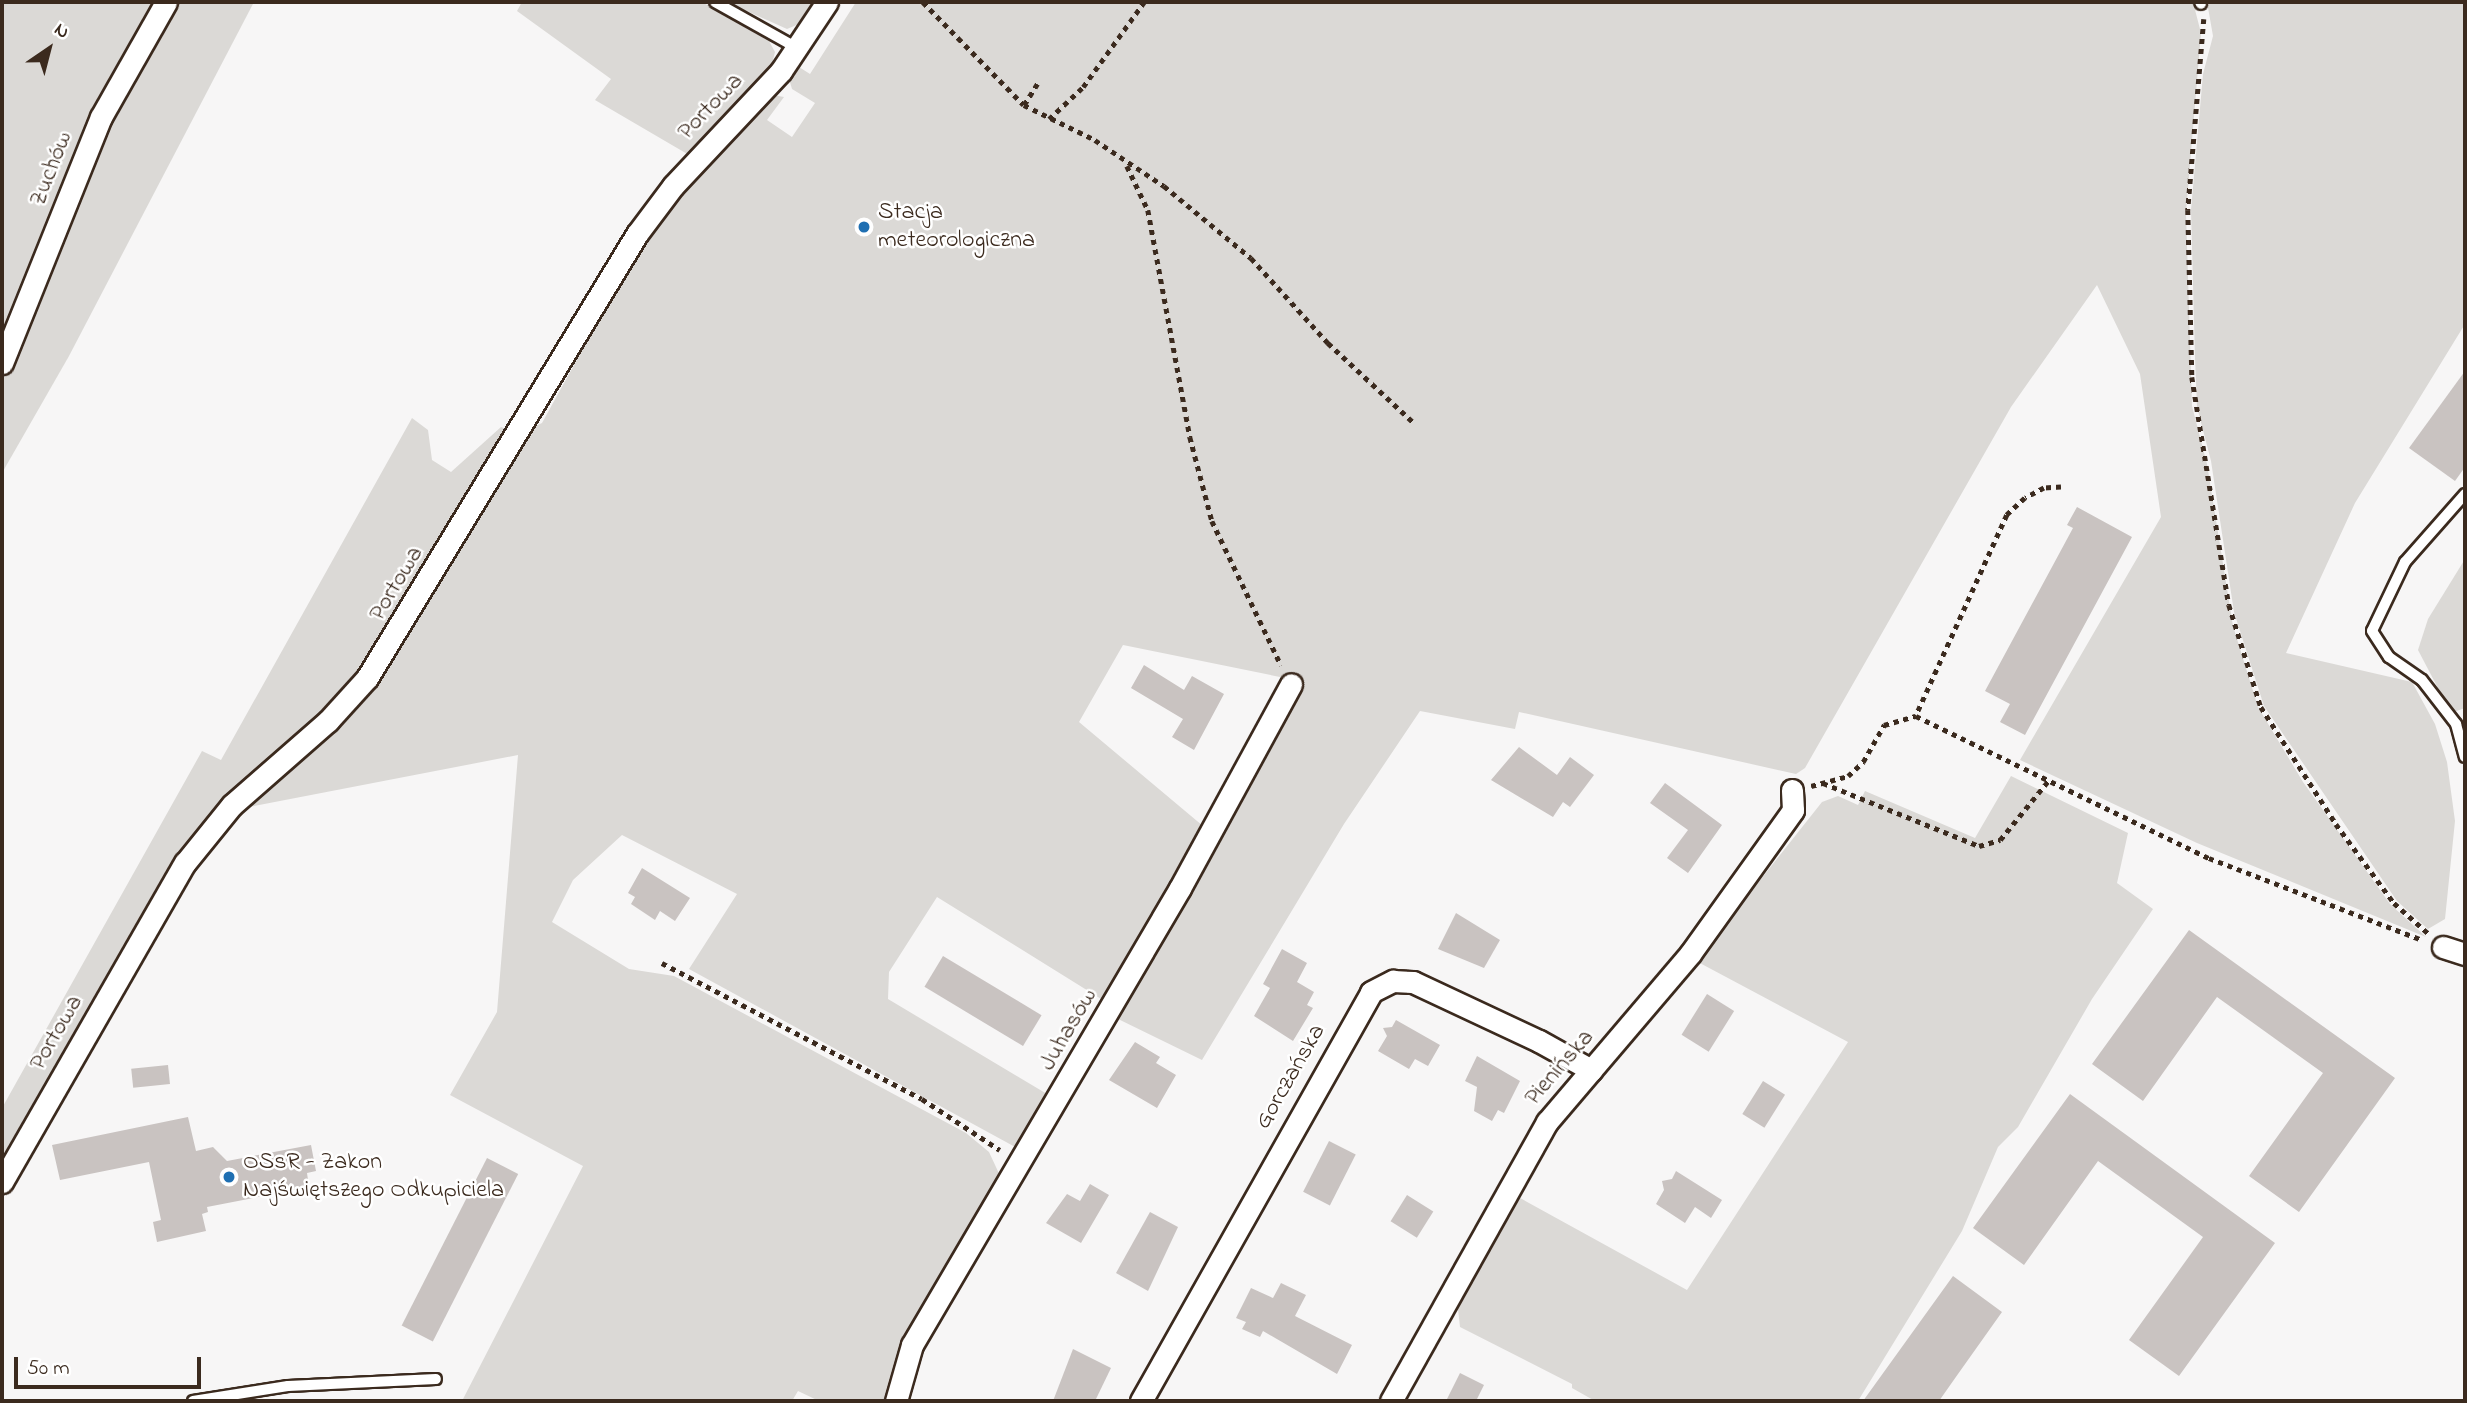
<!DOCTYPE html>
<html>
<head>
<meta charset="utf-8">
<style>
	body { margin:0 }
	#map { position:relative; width:2467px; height:1403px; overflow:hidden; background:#f7f6f6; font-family:"Indie Flower",sans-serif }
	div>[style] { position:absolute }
	.green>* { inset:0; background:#dbd9d6 }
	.building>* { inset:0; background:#c9c3c1; transform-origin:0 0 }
	.path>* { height:4.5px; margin-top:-2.25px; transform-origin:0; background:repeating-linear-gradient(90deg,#3b2a1e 0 5px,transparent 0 10px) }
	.roads { filter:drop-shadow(2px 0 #3b2a1e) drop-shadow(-2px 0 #3b2a1e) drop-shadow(0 2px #3b2a1e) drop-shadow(0 -2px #3b2a1e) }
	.service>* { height:10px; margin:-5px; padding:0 5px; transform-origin:5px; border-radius:5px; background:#fff }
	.minor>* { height:21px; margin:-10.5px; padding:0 10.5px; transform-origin:10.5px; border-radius:10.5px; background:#fff }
	.dots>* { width:19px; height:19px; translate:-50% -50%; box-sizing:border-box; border:4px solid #fff; border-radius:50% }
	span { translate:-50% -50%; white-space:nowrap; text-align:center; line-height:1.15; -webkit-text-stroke:5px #fff; paint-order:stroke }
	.street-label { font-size:24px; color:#3b2a1e }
	.poi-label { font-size:24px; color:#3b2a1e }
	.left { translate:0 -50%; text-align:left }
	.frame { position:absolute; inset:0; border:4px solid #3b2a1e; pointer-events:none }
	.north { position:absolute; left:14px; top:14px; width:70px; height:70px; -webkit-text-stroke:5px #fff; paint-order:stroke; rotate:35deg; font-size:19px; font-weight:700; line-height:28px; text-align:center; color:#3b2a1e }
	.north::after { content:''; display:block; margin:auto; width:24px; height:32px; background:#3b2a1e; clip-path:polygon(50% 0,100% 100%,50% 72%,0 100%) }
	.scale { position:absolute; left:14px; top:1357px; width:187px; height:32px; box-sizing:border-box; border:4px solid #3b2a1e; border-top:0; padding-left:9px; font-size:21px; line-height:24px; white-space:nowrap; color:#3b2a1e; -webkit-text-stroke:5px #fff; paint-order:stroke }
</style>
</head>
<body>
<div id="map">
	<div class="green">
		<div style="clip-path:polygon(2px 2px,158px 2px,123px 56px,95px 115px,2px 351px)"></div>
		<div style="clip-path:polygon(173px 2px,254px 2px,69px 356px,2px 473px,2px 377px,107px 120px)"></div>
		<div style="clip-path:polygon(522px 2px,702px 2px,769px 41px,775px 52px,771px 68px,689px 155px,595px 100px,611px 79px,517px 11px)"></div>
		<div style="clip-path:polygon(727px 2px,814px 2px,799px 24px,787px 29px)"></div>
		<div style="clip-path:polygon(856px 2px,2193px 2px,2201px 33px,2186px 212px,2192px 406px,2207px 464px,2233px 626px,2258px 707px,2303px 782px,2390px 904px,2426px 937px,2197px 843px,2020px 760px,2161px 517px,2140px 374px,2097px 285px,2011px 407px,1805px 768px,1796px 774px,1519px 712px,1515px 729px,1420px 711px,1344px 824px,1202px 1060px,1116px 1018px,1302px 686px,1288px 675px,1285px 678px,1123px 645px,1079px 722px,1203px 826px,1106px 1002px,937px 897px,889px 972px,888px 999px,1052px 1097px,1017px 1148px,689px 969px,737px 894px,622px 835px,573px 880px,552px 922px,629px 969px,674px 976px,966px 1133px,989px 1152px,1002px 1180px,889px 1401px,819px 1401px,798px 1391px,792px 1401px,462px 1401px,583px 1166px,450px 1095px,497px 1012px,518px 755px,239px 809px,371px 685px,400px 648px,531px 428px,542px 423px,644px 238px,680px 191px,773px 95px,784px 97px,767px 120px,792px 137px,815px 103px,792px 89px,789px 79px,799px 67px,810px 74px)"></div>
		<div style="clip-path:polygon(2207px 2px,2465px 2px,2465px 324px,2355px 503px,2286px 653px,2412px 682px,2435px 724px,2447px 762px,2455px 821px,2445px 919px,2428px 929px,2397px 901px,2264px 706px,2234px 612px,2211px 461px,2197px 407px,2195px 358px,2191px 210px,2203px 74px,2213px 36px)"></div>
		<div style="clip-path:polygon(412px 418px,428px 430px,432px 460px,451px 472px,501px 427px,511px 431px,359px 674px,321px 716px,232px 793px,2px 1166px,2px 1108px,202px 751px,221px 760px)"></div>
		<div style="clip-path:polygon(2465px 559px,2465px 708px,2451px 713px,2418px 650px,2428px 619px)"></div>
		<div style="clip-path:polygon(2011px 776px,2128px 833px,2117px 883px,2153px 909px,2092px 999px,2018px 1127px,1998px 1147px,1962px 1231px,1858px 1401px,1595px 1401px,1572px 1388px,1572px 1384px,1460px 1327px,1457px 1300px,1511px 1193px,1687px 1290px,1848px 1042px,1696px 961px,1822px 802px,1838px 796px,1858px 805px,1865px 791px,1975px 838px)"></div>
	</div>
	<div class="building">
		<div style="clip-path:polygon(2465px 371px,2465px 467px,2455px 481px,2409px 448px)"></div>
		<div style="clip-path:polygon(2077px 507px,2132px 537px,2025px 735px,2000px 722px,2010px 704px,1985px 691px,2073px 528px,2067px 525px)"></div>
		<div style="clip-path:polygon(1144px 665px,1184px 690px,1192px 676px,1224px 694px,1194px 750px,1172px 737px,1183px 719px,1131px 688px)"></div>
		<div style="clip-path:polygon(1519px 747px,1557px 775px,1570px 757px,1594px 775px,1570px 807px,1563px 802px,1553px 817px,1491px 780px)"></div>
		<div style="clip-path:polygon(1665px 783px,1722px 825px,1688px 873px,1667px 858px,1688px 830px,1650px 803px)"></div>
		<div style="clip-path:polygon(642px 868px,690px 898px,675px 921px,660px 911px,655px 920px,631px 904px,635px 897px,628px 893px)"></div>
		<div style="clip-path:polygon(1456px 913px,1500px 940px,1484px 968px,1438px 949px)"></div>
		<div style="clip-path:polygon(2189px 930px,2395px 1078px,2299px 1212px,2249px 1176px,2323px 1073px,2217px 997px,2143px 1101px,2092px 1064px)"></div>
		<div style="clip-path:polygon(1282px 949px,1307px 963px,1297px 982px,1314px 992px,1307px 1005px,1313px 1008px,1293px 1041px,1254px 1016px,1270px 988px,1263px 984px)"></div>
		<div style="left:943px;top:956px;width:115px;height:36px;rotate:31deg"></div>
		<div style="left:1707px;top:994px;width:32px;height:48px;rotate:32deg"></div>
		<div style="clip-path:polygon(1396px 1020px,1440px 1045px,1428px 1066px,1415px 1059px,1409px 1069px,1378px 1051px,1387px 1036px,1383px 1028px,1392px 1027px)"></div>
		<div style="clip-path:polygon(1135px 1042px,1160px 1057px,1156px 1063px,1176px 1075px,1157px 1108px,1109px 1080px)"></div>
		<div style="clip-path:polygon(1477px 1056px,1520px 1081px,1504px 1113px,1498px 1110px,1492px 1121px,1474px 1111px,1477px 1087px,1465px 1081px)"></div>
		<div style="left:168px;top:1065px;width:19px;height:37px;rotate:84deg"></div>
		<div style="left:1763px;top:1081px;width:26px;height:39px;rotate:32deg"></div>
		<div style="clip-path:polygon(2070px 1094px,2275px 1243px,2179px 1376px,2129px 1340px,2203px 1237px,2098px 1161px,2024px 1265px,1973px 1228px)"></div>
		<div style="clip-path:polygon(188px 1117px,196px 1151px,213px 1147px,227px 1161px,311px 1145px,316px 1171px,307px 1173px,309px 1187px,207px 1207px,208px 1212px,202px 1214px,206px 1231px,157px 1242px,153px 1222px,161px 1220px,149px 1162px,60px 1180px,52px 1145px)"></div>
		<div style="left:1329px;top:1141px;width:30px;height:57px;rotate:27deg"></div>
		<div style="left:487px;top:1158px;width:35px;height:188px;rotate:27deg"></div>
		<div style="clip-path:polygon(1676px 1171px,1722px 1200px,1711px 1218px,1695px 1207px,1685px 1223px,1656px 1204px,1664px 1190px,1662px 1181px,1672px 1179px)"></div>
		<div style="clip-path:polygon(1090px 1184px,1109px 1195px,1081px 1243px,1046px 1223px,1067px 1194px,1080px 1201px)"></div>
		<div style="left:1407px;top:1195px;width:31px;height:31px;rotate:32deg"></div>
		<div style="clip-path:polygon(1150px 1212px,1178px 1227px,1148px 1291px,1116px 1273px)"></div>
		<div style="clip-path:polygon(1953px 1276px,2002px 1312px,1958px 1374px,1939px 1401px,1863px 1401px)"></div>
		<div style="clip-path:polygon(1281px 1283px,1306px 1295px,1295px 1316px,1352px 1345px,1337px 1374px,1263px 1331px,1260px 1337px,1242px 1329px,1246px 1322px,1236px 1318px,1251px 1288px,1273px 1298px)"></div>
		<div style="clip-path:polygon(1073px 1349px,1111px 1368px,1095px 1401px,1053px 1401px)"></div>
		<div style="clip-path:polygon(1460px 1373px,1484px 1385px,1476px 1401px,1446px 1401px)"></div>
	</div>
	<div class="path">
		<div style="left:923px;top:2px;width:144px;rotate:45.6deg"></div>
		<div style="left:1024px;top:105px;width:79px;rotate:26.2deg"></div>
		<div style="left:1095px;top:140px;width:83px;rotate:33.7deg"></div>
		<div style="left:1164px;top:186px;width:113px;rotate:39.6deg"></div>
		<div style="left:1251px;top:258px;width:115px;rotate:47.8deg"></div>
		<div style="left:1328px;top:343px;width:116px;rotate:42.9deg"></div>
		<div style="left:2204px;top:19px;width:192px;rotate:94.8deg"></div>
		<div style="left:2188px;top:210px;width:167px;rotate:88.6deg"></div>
		<div style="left:2192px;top:377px;width:231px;rotate:80.8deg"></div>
		<div style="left:2229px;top:605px;width:107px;rotate:72.6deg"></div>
		<div style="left:2261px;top:707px;width:139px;rotate:57.3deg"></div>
		<div style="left:2336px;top:824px;width:98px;rotate:53.7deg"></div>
		<div style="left:2394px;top:903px;width:47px;rotate:41.5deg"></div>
		<div style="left:1024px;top:105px;width:25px;rotate:-58deg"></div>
		<div style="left:1049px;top:119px;width:47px;rotate:-43.3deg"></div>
		<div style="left:1083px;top:87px;width:105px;rotate:-54.3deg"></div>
		<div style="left:1127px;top:166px;width:49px;rotate:64.5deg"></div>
		<div style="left:1148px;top:210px;width:231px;rotate:79.5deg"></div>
		<div style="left:1190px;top:437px;width:87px;rotate:75.3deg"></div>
		<div style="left:1212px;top:521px;width:160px;rotate:64.4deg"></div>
		<div style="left:2061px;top:487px;width:17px;rotate:177deg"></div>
		<div style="left:2044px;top:488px;width:21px;rotate:152deg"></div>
		<div style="left:2025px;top:498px;width:25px;rotate:137deg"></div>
		<div style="left:2007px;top:515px;width:221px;rotate:114.4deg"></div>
		<div style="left:1916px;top:716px;width:326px;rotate:25.9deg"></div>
		<div style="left:2209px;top:858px;width:229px;rotate:21deg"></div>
		<div style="left:1823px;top:783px;width:168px;rotate:22deg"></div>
		<div style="left:1979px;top:846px;width:22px;rotate:-16deg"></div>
		<div style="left:2000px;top:840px;width:77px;rotate:-50.8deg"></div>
		<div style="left:1811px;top:786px;width:38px;rotate:-15deg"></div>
		<div style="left:1848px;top:776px;width:21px;rotate:-43deg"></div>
		<div style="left:1863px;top:762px;width:43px;rotate:-60.4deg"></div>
		<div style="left:1884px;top:725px;width:33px;rotate:-16deg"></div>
		<div style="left:662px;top:963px;width:293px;rotate:27.6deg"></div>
		<div style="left:922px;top:1099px;width:93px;rotate:33.2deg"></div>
	</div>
	<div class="roads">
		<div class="service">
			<div style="left:715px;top:2px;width:94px;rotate:29.3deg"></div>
			<div style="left:2200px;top:2px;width:2px;rotate:63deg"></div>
			<div style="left:2465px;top:494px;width:91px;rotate:131.4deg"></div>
			<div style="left:2405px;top:562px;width:76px;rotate:115.6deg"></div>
			<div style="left:2372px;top:631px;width:31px;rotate:57deg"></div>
			<div style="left:2389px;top:657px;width:40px;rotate:34.9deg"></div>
			<div style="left:2422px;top:680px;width:56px;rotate:52.3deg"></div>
			<div style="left:2456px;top:724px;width:34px;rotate:75deg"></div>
			<div style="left:193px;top:1401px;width:96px;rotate:-9deg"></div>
			<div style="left:288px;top:1386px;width:148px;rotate:-2.7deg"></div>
		</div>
		<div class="minor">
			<div style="left:2px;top:363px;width:265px;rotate:-68.1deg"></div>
			<div style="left:101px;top:117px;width:132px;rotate:-60.5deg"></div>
			<div style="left:2443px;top:947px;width:23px;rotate:18deg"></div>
			<div style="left:2px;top:1182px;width:368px;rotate:-60.2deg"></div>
			<div style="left:185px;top:863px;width:75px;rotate:-51deg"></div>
			<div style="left:232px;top:805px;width:128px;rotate:-41.2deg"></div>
			<div style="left:328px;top:721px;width:58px;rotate:-47.8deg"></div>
			<div style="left:367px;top:678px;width:520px;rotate:-58.7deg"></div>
			<div style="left:637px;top:234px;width:60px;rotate:-53.1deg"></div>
			<div style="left:673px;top:186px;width:158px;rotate:-46.8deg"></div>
			<div style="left:781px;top:71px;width:83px;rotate:-56.3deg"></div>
			<div style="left:896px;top:1401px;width:58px;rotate:-74.1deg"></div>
			<div style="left:912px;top:1345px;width:530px;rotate:-59.61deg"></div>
			<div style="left:1180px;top:888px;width:232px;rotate:-61.4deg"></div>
			<div style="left:1141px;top:1401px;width:469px;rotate:-60.6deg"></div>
			<div style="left:1371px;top:992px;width:25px;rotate:-27deg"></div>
			<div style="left:1393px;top:981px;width:20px;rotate:3deg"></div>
			<div style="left:1413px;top:982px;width:139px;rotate:25.1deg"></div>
			<div style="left:1539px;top:1041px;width:60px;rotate:29.1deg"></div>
			<div style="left:1391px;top:1401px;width:320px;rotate:-60.8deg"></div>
			<div style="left:1547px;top:1122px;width:221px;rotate:-49.6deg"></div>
			<div style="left:1690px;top:954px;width:177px;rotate:-54.4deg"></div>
			<div style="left:1793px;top:810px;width:20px;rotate:-93deg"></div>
		</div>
	</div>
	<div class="dots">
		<div style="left:864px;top:227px;background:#1f6fb2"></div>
		<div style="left:229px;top:1177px;background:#1f6fb2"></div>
	</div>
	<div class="street-label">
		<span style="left:711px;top:107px;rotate:-46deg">Portowa</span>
		<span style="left:52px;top:169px;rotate:-69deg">Zuchów</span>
		<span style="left:397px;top:584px;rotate:-59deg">Portowa</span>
		<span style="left:1069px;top:1030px;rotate:-60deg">Juhasów</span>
		<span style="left:57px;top:1033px;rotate:-60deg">Portowa</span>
		<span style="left:1560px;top:1068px;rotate:-49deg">Pienińska</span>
		<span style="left:1291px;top:1077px;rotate:-60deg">Gorczańska</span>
	</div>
	<div class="poi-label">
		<span class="left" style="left:878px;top:227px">Stacja<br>meteorologiczna</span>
		<span class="left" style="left:243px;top:1177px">OSsR - Zakon<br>Najświętszego Odkupiciela</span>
	</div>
	<div class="frame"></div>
	<div class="north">N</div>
	<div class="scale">50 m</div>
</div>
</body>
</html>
